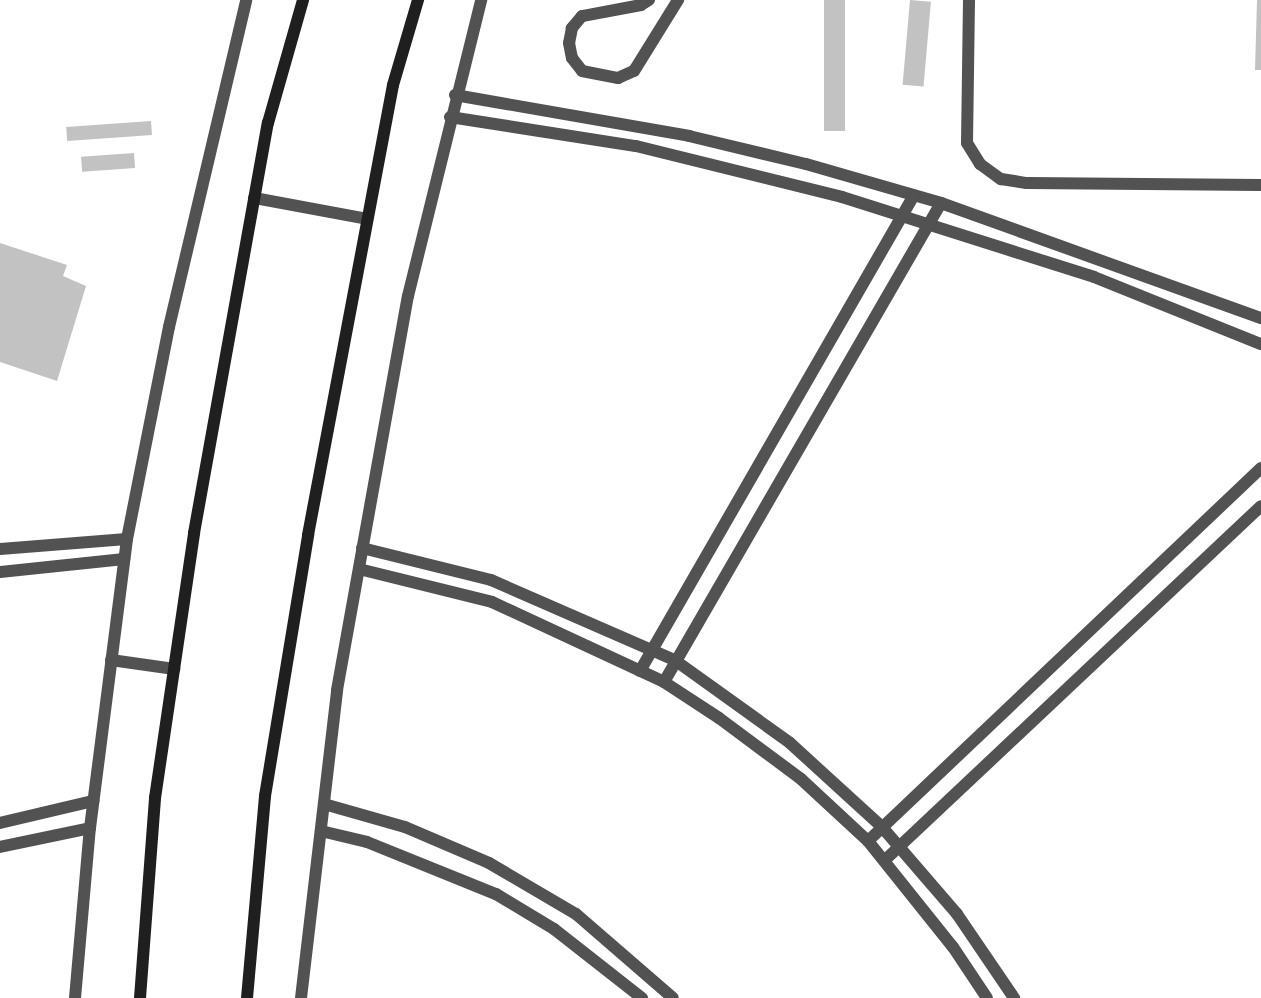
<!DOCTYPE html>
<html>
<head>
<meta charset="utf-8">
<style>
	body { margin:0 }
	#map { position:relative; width:1261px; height:998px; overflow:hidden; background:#fff; font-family:"Nunito Sans",sans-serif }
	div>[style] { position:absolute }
	.building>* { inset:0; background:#c2c2c2; transform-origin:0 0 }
	.minor>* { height:12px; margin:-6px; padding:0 6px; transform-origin:6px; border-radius:6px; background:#525252 }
	.secondary>* { height:12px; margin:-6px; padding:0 6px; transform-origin:6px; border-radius:6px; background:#1f1f1f }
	span { translate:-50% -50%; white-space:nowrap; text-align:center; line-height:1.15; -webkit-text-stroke:5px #fff; paint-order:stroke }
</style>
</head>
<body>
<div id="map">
	<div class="building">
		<div style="left:824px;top:0;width:21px;height:131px"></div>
		<div style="left:910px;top:0;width:21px;height:85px;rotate:5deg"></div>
		<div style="clip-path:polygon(1257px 0,1261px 0,1261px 70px,1255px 70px)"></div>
		<div style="left:151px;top:121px;width:14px;height:85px;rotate:86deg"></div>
		<div style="left:134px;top:153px;width:15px;height:53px;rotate:86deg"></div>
		<div style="clip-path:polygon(0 243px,67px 265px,63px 276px,86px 286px,57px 381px,0 362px)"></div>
	</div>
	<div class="minor">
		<div style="left:649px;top:0;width:9px;rotate:148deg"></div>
		<div style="left:641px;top:5px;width:60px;rotate:169.4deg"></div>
		<div style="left:582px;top:16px;width:16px;rotate:130deg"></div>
		<div style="left:572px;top:28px;width:15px;rotate:101deg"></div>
		<div style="left:569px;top:43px;width:15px;rotate:79deg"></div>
		<div style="left:572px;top:58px;width:16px;rotate:52deg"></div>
		<div style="left:582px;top:71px;width:37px;rotate:11deg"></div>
		<div style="left:618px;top:78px;width:17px;rotate:-24deg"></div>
		<div style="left:634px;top:71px;width:84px;rotate:-58.2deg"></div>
		<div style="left:969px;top:0;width:143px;rotate:90.8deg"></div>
		<div style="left:967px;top:143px;width:25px;rotate:58deg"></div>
		<div style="left:980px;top:164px;width:26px;rotate:36deg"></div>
		<div style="left:1001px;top:179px;width:26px;rotate:9deg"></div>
		<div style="left:1027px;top:183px;width:234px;rotate:0.5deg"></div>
		<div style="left:455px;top:95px;width:238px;rotate:9.9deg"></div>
		<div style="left:689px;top:136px;width:120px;rotate:13.5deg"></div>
		<div style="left:806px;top:164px;width:141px;rotate:16.1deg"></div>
		<div style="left:941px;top:203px;width:340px;rotate:19.8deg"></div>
		<div style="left:450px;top:117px;width:188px;rotate:8.9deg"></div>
		<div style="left:636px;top:146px;width:212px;rotate:13.9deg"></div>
		<div style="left:842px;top:197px;width:264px;rotate:17.6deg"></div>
		<div style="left:1094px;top:277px;width:180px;rotate:21.9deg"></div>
		<div style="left:254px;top:198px;width:115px;rotate:10.5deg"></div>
		<div style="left:362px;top:548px;width:133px;rotate:13.9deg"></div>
		<div style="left:491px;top:580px;width:202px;rotate:23.6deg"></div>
		<div style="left:676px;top:661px;width:140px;rotate:35.7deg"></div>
		<div style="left:790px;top:743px;width:125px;rotate:42.4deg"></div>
		<div style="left:882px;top:827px;width:115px;rotate:49.2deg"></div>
		<div style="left:957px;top:914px;width:102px;rotate:55.8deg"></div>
		<div style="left:0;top:549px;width:127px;rotate:-4.5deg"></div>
		<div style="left:359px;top:569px;width:137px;rotate:13.9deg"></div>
		<div style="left:492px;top:602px;width:190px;rotate:24.9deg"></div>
		<div style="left:664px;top:682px;width:66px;rotate:33.2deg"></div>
		<div style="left:719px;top:718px;width:102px;rotate:36.6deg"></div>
		<div style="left:801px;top:779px;width:91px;rotate:42.8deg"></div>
		<div style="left:868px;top:841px;width:136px;rotate:51.3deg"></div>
		<div style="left:953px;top:947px;width:61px;rotate:56.3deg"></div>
		<div style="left:0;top:572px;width:125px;rotate:-6deg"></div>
		<div style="left:111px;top:660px;width:64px;rotate:8.1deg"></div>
		<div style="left:640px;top:671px;width:549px;rotate:-60.07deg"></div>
		<div style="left:664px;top:682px;width:553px;rotate:-59.96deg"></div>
		<div style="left:324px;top:804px;width:84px;rotate:15.9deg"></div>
		<div style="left:405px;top:827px;width:91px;rotate:23.2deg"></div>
		<div style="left:489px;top:863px;width:101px;rotate:30.4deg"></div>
		<div style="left:576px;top:914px;width:128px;rotate:40.9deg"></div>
		<div style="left:0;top:823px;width:96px;rotate:-13.3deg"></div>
		<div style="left:321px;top:831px;width:47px;rotate:13.4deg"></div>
		<div style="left:367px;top:842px;width:139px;rotate:22deg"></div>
		<div style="left:496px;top:894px;width:68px;rotate:31.1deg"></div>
		<div style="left:554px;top:929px;width:112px;rotate:38.1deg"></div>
		<div style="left:868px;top:841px;width:542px;rotate:-43.5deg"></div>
		<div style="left:0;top:847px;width:92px;rotate:-11.9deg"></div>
		<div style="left:885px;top:860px;width:516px;rotate:-43.27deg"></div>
		<div style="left:75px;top:998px;width:171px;rotate:-85deg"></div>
		<div style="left:90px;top:828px;width:291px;rotate:-82.7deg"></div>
		<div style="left:127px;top:539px;width:216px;rotate:-78.8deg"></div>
		<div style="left:169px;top:327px;width:336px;rotate:-76.7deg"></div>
		<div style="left:301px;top:998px;width:310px;rotate:-83.3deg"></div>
		<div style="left:337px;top:690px;width:400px;rotate:-79.8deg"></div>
		<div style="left:408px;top:296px;width:305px;rotate:-76.1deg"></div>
	</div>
	<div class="secondary">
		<div style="left:140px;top:998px;width:201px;rotate:-85.7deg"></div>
		<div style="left:155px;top:798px;width:268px;rotate:-81.6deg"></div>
		<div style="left:194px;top:533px;width:417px;rotate:-79.8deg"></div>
		<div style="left:268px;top:123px;width:128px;rotate:-74.1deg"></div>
		<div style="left:247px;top:998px;width:203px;rotate:-84.9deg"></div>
		<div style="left:265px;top:796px;width:265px;rotate:-80.6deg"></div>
		<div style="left:308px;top:535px;width:458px;rotate:-79.3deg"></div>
		<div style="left:393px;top:85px;width:89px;rotate:-73.6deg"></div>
	</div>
</div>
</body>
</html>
